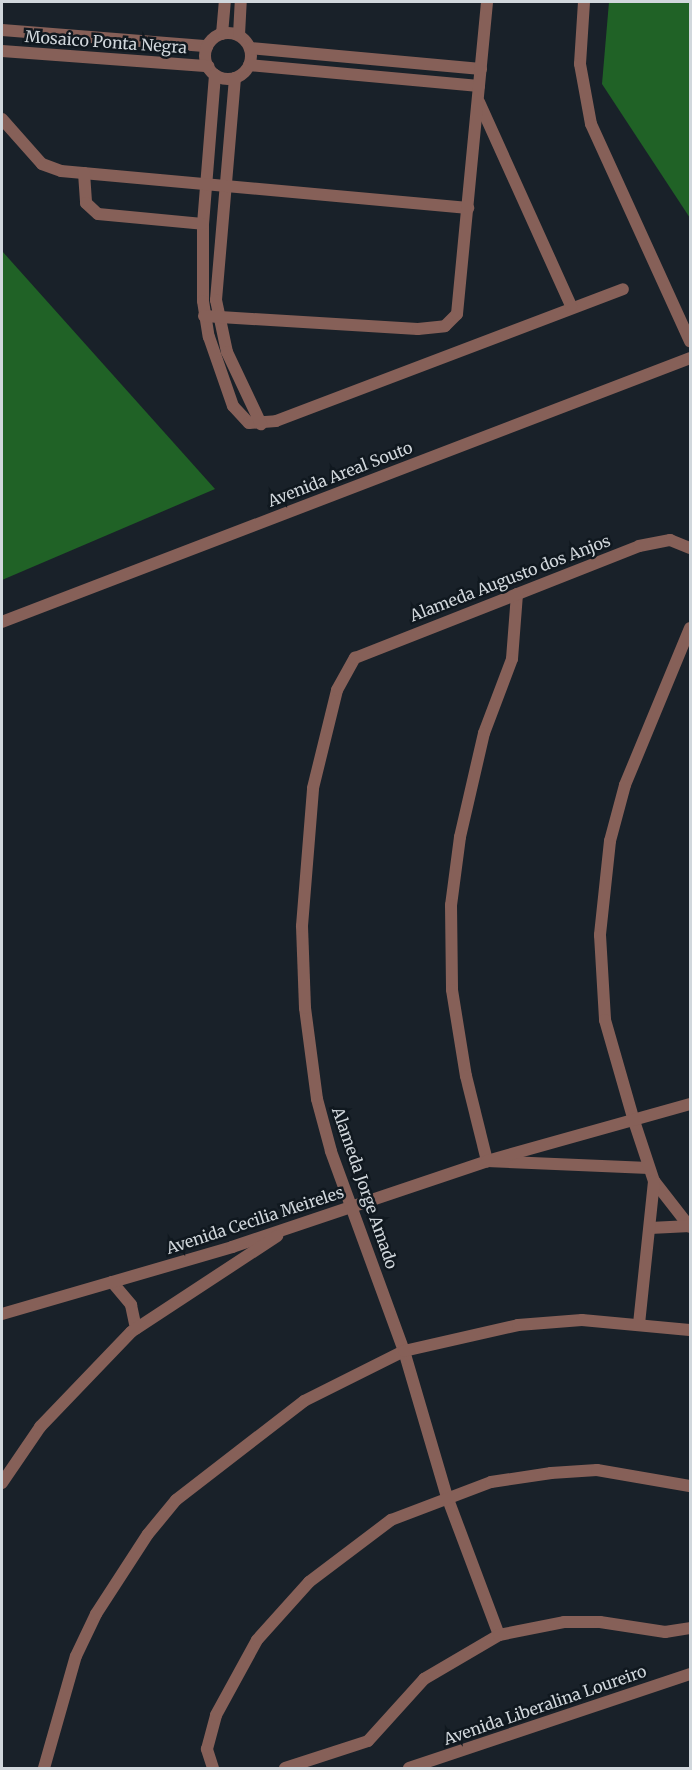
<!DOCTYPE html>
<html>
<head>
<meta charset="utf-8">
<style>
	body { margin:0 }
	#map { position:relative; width:692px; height:1770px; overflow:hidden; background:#192129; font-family:Merriweather,serif }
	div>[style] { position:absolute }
	.forest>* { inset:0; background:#206226 }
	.minor>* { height:12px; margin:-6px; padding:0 6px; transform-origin:6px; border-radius:6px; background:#866058 }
	.minor>.ring { margin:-6px; padding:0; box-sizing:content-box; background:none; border:12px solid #866058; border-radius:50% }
	span { translate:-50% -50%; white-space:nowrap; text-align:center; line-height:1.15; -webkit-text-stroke:5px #10181f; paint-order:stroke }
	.street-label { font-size:16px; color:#d1d7dc }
	.frame { position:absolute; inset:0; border:3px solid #d1d7dc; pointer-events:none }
</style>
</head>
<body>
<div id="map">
	<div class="forest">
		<div style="clip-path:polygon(609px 2px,690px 2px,690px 218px,602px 84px)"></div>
		<div style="clip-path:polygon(2px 251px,215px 489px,2px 580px)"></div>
	</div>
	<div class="minor">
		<div style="left:584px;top:2px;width:62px;rotate:93.7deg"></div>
		<div style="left:580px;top:64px;width:61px;rotate:79.6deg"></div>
		<div style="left:591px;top:124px;width:239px;rotate:65.5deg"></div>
		<div style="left:2px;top:30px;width:206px;rotate:4.5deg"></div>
		<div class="ring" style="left:205px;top:33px;width:34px;height:34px"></div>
		<div style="left:222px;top:34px;width:32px;rotate:-85deg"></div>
		<div style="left:239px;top:35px;width:33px;rotate:-87deg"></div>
		<div style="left:250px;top:48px;width:232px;rotate:5.2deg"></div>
		<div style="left:2px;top:51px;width:207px;rotate:4.2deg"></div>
		<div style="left:249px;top:65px;width:231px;rotate:5.2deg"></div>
		<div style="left:215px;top:75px;width:149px;rotate:94.6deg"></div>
		<div style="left:203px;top:224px;width:77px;rotate:90deg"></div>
		<div style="left:203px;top:301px;width:36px;rotate:81deg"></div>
		<div style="left:209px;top:337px;width:73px;rotate:70.8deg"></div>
		<div style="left:233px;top:406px;width:23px;rotate:47deg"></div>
		<div style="left:249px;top:423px;width:27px;rotate:-4deg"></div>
		<div style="left:276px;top:421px;width:371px;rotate:-20.8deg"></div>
		<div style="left:235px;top:78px;width:223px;rotate:94.9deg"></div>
		<div style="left:216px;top:300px;width:53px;rotate:78.1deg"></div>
		<div style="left:227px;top:352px;width:80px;rotate:64.7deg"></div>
		<div style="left:479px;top:102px;width:224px;rotate:65.7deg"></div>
		<div style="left:2px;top:119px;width:60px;rotate:48.4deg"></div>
		<div style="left:42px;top:164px;width:20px;rotate:20deg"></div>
		<div style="left:61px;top:171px;width:409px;rotate:5.2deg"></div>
		<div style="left:84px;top:173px;width:30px;rotate:86deg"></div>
		<div style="left:86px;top:203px;width:16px;rotate:43deg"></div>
		<div style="left:98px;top:214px;width:105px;rotate:5.4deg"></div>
		<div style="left:204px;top:316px;width:214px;rotate:3.5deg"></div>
		<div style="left:418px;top:329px;width:27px;rotate:-6deg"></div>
		<div style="left:445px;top:326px;width:17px;rotate:-45deg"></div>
		<div style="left:457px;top:314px;width:313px;rotate:-84.5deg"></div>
		<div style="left:517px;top:594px;width:65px;rotate:94.4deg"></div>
		<div style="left:512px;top:659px;width:79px;rotate:110.7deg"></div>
		<div style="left:484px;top:733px;width:107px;rotate:103deg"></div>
		<div style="left:460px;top:837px;width:69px;rotate:97.5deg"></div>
		<div style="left:451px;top:905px;width:85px;rotate:89.3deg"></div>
		<div style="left:452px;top:990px;width:87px;rotate:80.8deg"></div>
		<div style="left:466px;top:1076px;width:88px;rotate:76.1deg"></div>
		<div style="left:487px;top:1161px;width:162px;rotate:2.5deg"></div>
		<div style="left:2px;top:622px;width:737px;rotate:-20.99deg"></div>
		<div style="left:690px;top:628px;width:170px;rotate:112.5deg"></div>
		<div style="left:625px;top:785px;width:58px;rotate:105deg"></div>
		<div style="left:610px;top:841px;width:95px;rotate:96.1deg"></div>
		<div style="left:600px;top:935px;width:85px;rotate:86.6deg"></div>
		<div style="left:605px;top:1020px;width:105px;rotate:74deg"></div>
		<div style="left:634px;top:1121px;width:63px;rotate:71.6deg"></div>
		<div style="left:654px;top:1181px;width:58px;rotate:52deg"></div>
		<div style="left:650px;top:1228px;width:40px;rotate:-2.9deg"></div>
		<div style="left:112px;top:1282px;width:30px;rotate:50deg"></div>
		<div style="left:131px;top:1305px;width:24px;rotate:78deg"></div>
		<div style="left:2px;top:1314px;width:240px;rotate:-16.2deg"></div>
		<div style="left:232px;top:1247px;width:269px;rotate:-18.6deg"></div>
		<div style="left:487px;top:1161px;width:211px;rotate:-15.7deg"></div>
		<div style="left:639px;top:1324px;width:144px;rotate:-84deg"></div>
		<div style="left:2px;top:1483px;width:68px;rotate:-55.8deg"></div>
		<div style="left:40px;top:1427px;width:132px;rotate:-46.2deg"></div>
		<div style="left:131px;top:1332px;width:175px;rotate:-33.3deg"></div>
		<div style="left:499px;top:1635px;width:147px;rotate:-110.6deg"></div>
		<div style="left:447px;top:1497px;width:152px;rotate:-106.4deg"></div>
		<div style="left:404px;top:1351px;width:213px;rotate:-110.1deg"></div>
		<div style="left:331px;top:1151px;width:54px;rotate:-105.1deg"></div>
		<div style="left:317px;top:1099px;width:92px;rotate:-97.5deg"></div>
		<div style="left:305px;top:1008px;width:82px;rotate:-92.1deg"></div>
		<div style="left:302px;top:926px;width:138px;rotate:-85.4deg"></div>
		<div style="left:313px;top:788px;width:101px;rotate:-76.2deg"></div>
		<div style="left:337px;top:690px;width:37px;rotate:-61deg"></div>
		<div style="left:355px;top:658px;width:305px;rotate:-21.5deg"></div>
		<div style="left:639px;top:546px;width:32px;rotate:-11deg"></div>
		<div style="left:670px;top:540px;width:22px;rotate:22deg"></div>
		<div style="left:44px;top:1768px;width:116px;rotate:-74.1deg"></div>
		<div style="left:76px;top:1656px;width:47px;rotate:-64.5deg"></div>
		<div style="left:96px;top:1614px;width:95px;rotate:-57deg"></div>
		<div style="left:148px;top:1534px;width:44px;rotate:-50.5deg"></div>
		<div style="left:176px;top:1500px;width:162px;rotate:-37.7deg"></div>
		<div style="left:304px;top:1401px;width:112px;rotate:-26.6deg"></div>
		<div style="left:404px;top:1351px;width:117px;rotate:-12.8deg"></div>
		<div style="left:518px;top:1325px;width:64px;rotate:-4.5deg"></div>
		<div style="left:582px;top:1320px;width:108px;rotate:5.3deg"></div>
		<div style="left:213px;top:1768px;width:20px;rotate:-108deg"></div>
		<div style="left:207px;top:1749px;width:35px;rotate:-75deg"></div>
		<div style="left:216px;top:1715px;width:85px;rotate:-61.3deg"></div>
		<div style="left:257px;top:1640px;width:78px;rotate:-48.1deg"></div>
		<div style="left:309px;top:1582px;width:103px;rotate:-37.1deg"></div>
		<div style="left:391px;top:1520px;width:107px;rotate:-20.8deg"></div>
		<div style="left:491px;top:1482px;width:61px;rotate:-8.5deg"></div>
		<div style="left:551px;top:1473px;width:46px;rotate:-3.7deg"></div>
		<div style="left:597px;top:1470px;width:94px;rotate:9.8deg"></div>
		<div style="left:285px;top:1768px;width:87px;rotate:-18deg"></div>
		<div style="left:368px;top:1741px;width:84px;rotate:-47.9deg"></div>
		<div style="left:424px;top:1679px;width:87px;rotate:-30.4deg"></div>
		<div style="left:499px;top:1635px;width:66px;rotate:-11.3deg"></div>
		<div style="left:564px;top:1622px;width:36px"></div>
		<div style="left:600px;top:1622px;width:66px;rotate:8.7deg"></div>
		<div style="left:665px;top:1632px;width:25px;rotate:-9deg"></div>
		<div style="left:409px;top:1768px;width:296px;rotate:-18.5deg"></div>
	</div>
	<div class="street-label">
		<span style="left:106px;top:42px;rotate:4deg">Mosaico Ponta Negra</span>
		<span style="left:340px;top:474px;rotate:-21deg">Avenida Areal Souto</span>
		<span style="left:510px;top:578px;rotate:-21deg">Alameda Augusto dos Anjos</span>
		<span style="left:365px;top:1188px;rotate:71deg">Alameda Jorge Amado</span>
		<span style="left:255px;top:1220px;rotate:-18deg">Avenida Cecilia Meireles</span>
		<span style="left:545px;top:1705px;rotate:-19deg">Avenida Liberalina Loureiro</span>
	</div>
	<div class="frame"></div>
</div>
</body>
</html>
